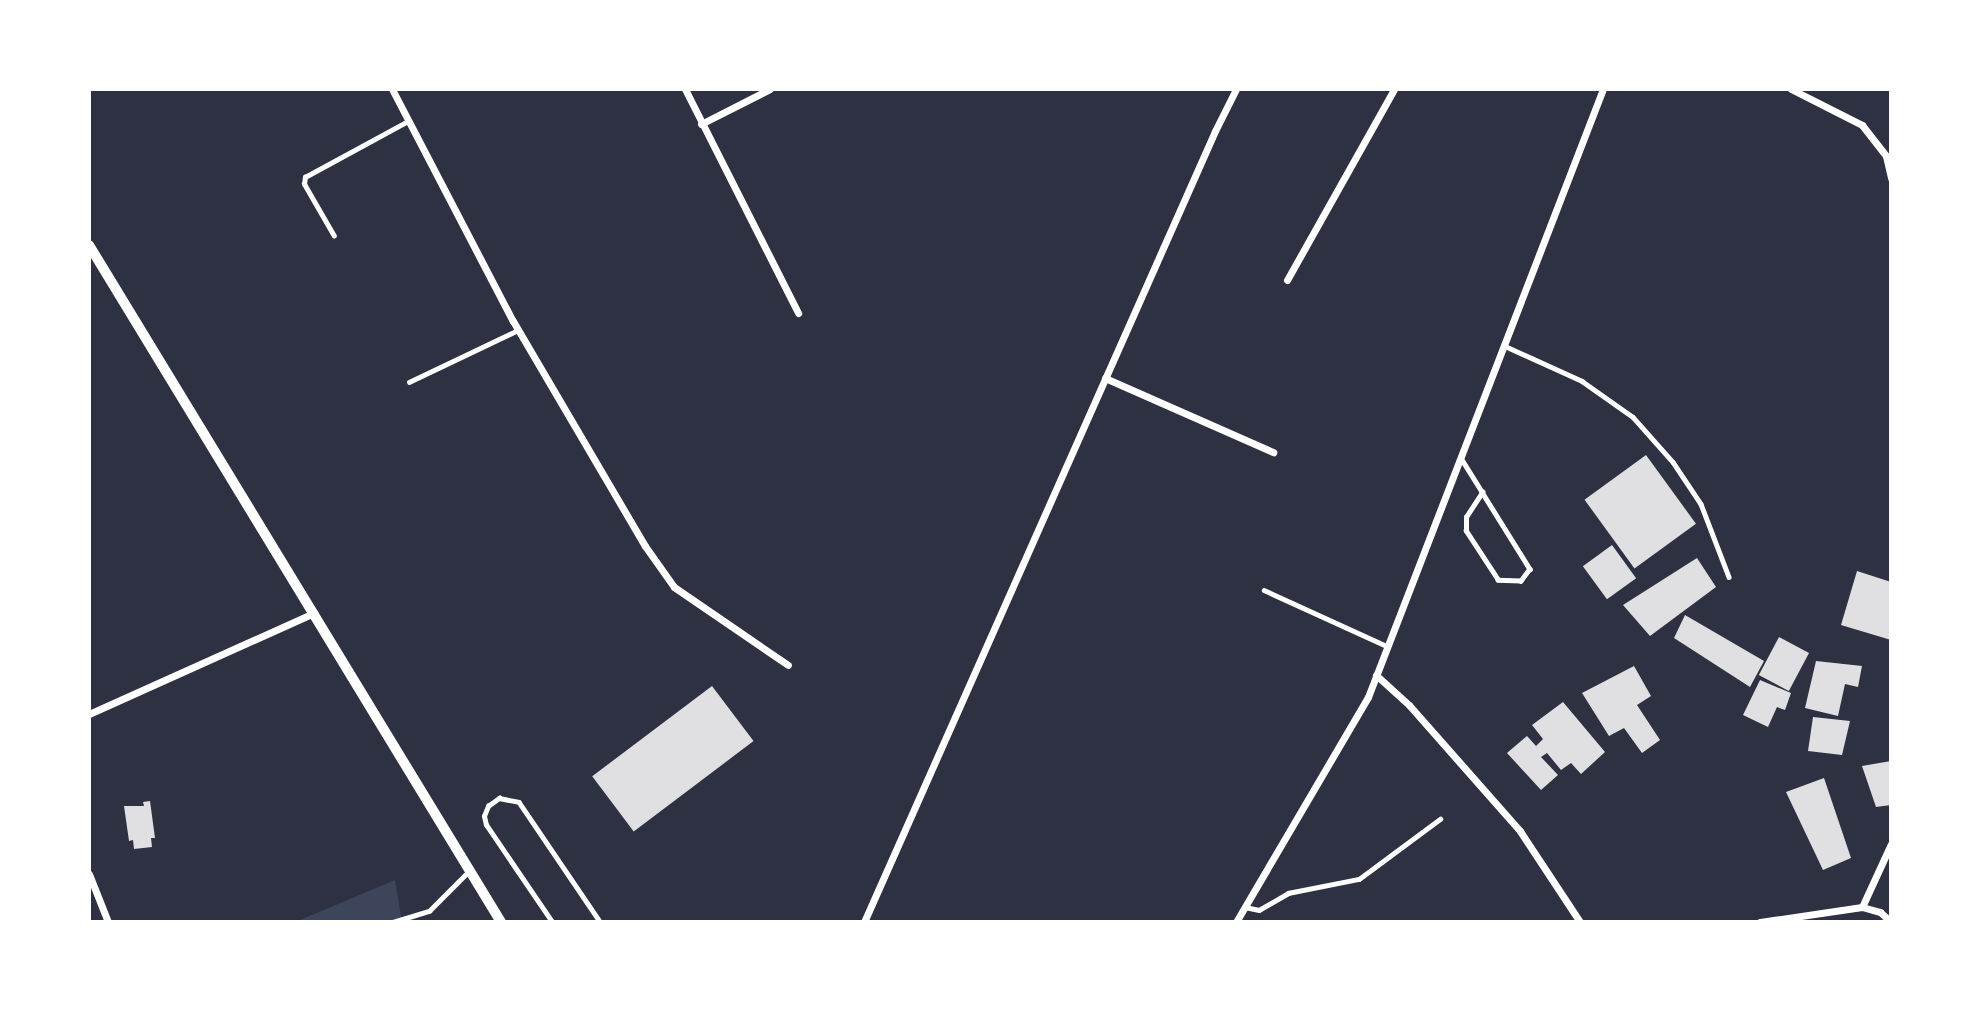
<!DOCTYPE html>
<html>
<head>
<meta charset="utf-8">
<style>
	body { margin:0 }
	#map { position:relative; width:1980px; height:1011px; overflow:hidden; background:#2d3142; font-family:"Noto Sans",sans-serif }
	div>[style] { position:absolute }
	.green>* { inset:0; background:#3c4559 }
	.building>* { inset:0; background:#e0e0e3; transform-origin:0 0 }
	.service>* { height:4.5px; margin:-2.25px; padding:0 2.25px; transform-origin:2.25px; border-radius:2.25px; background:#fff }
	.minor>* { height:7px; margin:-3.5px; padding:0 3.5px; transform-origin:3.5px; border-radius:3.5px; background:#fff }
	.tertiary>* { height:10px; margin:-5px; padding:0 5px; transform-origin:5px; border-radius:5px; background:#fff }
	span { translate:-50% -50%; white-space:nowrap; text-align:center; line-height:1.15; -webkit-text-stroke:7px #fff; paint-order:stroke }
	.frame { position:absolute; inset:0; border:91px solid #fff; pointer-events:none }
</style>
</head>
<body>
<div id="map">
	<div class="green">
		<div style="clip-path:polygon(395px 880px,402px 922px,295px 922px)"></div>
	</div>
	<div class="building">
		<div style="left:1646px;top:455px;width:85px;height:76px;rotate:54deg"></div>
		<div style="left:1612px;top:545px;width:41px;height:36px;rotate:54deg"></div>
		<div style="clip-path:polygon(1697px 558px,1716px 587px,1650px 636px,1623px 605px)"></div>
		<div style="clip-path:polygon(1857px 571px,1891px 582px,1891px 640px,1841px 625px)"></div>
		<div style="clip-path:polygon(1685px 615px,1764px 661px,1750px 687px,1674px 638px)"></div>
		<div style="left:1779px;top:637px;width:34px;height:43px;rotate:28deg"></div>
		<div style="clip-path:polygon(1816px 661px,1862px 666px,1858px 687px,1845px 684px,1838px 716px,1805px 708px)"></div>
		<div style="clip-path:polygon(1634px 666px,1651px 696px,1637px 705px,1660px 740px,1642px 753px,1624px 728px,1609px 736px,1582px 693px)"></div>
		<div style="clip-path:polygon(1760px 680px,1791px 693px,1785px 710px,1777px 707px,1768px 727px,1743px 715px)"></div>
		<div style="left:712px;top:686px;width:69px;height:150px;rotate:53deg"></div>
		<div style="clip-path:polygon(1563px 702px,1605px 752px,1581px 774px,1571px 763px,1561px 770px,1547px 753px,1541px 757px,1558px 775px,1541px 790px,1507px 753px,1527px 736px,1536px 746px,1543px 739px,1532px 725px)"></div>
		<div style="clip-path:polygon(1813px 717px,1850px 721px,1842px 755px,1808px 751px)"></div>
		<div style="clip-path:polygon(1891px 761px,1891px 805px,1876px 807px,1862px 766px)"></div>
		<div style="clip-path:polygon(1824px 778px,1851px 858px,1823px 870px,1786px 792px)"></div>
		<div style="clip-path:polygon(150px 801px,155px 838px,151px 838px,152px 847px,134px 849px,133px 840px,129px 841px,124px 806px,144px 806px,143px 802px)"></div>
	</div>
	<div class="service">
		<div style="left:334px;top:236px;width:60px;rotate:-120deg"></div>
		<div style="left:304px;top:184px;width:7px;rotate:-82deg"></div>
		<div style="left:305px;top:177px;width:117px;rotate:-28.5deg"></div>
		<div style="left:1505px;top:346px;width:85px;rotate:24.4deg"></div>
		<div style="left:1582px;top:381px;width:62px;rotate:35.2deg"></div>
		<div style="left:1633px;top:417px;width:60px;rotate:48.4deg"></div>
		<div style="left:1673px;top:462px;width:50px;rotate:56.3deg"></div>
		<div style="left:1701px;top:504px;width:78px;rotate:69deg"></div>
		<div style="left:409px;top:382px;width:121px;rotate:-25.5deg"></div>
		<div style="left:1461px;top:458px;width:40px;rotate:58deg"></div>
		<div style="left:1482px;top:492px;width:91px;rotate:58.1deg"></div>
		<div style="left:1530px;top:569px;width:15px;rotate:127deg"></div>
		<div style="left:1521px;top:581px;width:23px;rotate:-178deg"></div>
		<div style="left:1498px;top:580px;width:59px;rotate:-123.1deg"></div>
		<div style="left:1466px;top:531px;width:14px;rotate:-90deg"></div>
		<div style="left:1466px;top:517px;width:30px;rotate:-57deg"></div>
		<div style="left:1264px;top:590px;width:135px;rotate:24.5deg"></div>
		<div style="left:1245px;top:907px;width:14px;rotate:12deg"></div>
		<div style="left:1259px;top:910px;width:34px;rotate:-30deg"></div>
		<div style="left:1288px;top:893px;width:72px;rotate:-11.2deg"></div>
		<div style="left:1359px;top:879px;width:101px;rotate:-36.5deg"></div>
		<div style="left:393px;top:922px;width:38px;rotate:-17deg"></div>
		<div style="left:429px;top:911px;width:57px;rotate:-45deg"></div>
		<div style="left:552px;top:922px;width:117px;rotate:-124.2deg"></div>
		<div style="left:486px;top:825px;width:9px;rotate:-103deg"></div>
		<div style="left:484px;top:816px;width:11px;rotate:-68deg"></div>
		<div style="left:488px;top:806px;width:14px;rotate:-36deg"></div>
		<div style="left:499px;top:798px;width:20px;rotate:11deg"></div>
		<div style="left:519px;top:802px;width:143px;rotate:55.9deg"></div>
	</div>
	<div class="minor">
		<div style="left:392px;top:89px;width:262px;rotate:62.5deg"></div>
		<div style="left:513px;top:321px;width:261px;rotate:59.6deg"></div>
		<div style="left:645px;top:546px;width:50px;rotate:54.7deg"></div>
		<div style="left:674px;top:587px;width:138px;rotate:34.4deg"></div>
		<div style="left:685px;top:89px;width:251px;rotate:63.2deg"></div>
		<div style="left:1791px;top:89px;width:80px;rotate:26.9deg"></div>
		<div style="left:1862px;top:125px;width:39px;rotate:52deg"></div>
		<div style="left:1886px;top:156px;width:23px;rotate:77deg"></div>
		<div style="left:701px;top:124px;width:77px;rotate:-26.9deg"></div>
		<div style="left:1287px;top:280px;width:219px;rotate:-60.7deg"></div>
		<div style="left:1105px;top:378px;width:184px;rotate:23.8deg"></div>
		<div style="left:1376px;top:675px;width:45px;rotate:42.3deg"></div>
		<div style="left:1409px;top:705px;width:168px;rotate:48.6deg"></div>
		<div style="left:1520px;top:831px;width:109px;rotate:56.6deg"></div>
		<div style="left:89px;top:714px;width:247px;rotate:-24.2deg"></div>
		<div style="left:89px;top:874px;width:52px;rotate:68.4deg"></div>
		<div style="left:1862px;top:907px;width:69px;rotate:-65.3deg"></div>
		<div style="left:864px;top:922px;width:865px;rotate:-66.07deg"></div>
		<div style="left:1215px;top:131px;width:47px;rotate:-63.4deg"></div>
		<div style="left:1236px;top:922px;width:261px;rotate:-59.6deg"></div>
		<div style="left:1368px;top:697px;width:652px;rotate:-68.87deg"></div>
		<div style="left:1760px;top:922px;width:103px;rotate:-8.4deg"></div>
		<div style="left:1862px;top:907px;width:19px;rotate:16deg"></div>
		<div style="left:1880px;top:912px;width:15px;rotate:42deg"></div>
	</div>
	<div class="tertiary">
		<div style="left:89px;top:245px;width:793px;rotate:58.68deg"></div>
	</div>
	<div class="frame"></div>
</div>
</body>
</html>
